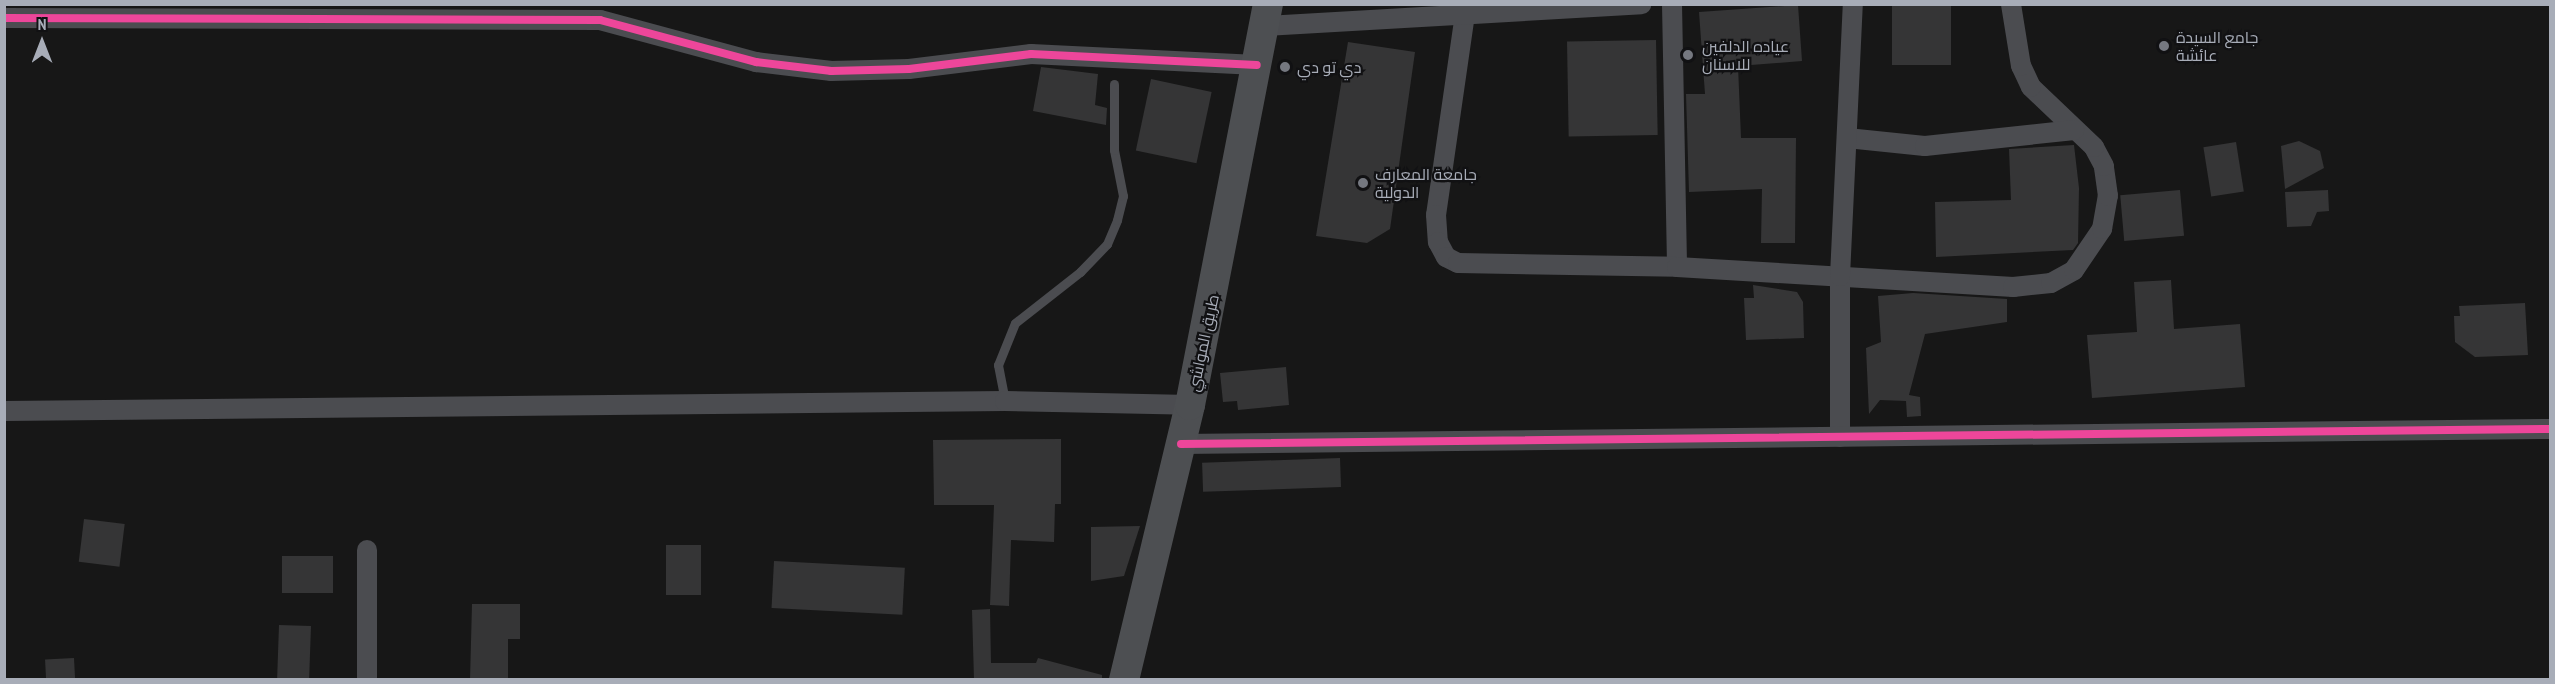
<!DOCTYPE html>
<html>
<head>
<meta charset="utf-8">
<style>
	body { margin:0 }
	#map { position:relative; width:2555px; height:684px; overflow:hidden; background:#171717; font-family:"PT Sans Narrow",Cairo,sans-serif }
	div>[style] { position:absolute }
	.building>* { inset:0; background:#353536; transform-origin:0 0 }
	.lane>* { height:9px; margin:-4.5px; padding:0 4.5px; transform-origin:4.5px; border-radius:4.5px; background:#4b4c50 }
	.street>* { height:20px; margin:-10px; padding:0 10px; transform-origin:10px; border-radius:10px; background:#4b4c50 }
	.primary>* { height:30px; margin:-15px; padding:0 15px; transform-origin:15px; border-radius:15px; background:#4d4f52 }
	.cycleway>* { height:8px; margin:-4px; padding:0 4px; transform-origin:4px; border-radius:4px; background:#ed469a }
	.dots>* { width:16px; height:16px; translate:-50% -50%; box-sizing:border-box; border:3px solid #111113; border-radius:50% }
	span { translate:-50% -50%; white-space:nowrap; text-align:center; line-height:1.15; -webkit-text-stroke:4.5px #111113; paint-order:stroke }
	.poi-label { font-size:16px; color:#a8adb8 }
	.left { translate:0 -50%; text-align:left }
	.street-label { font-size:16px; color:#a8adb8 }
	.frame { position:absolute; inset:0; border:6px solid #a8adb8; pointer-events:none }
	.north { position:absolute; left:12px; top:12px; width:60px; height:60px; -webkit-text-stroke:4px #111113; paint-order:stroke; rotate:0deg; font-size:16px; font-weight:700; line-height:24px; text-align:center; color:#a8adb8 }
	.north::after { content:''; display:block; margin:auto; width:21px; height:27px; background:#a8adb8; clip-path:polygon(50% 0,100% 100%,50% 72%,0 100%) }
</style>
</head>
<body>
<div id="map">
	<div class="building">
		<div style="left:1892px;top:4px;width:59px;height:61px"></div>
		<div style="clip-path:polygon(1798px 5px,1802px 61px,1738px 66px,1741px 138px,1796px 138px,1795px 243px,1761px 243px,1762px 189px,1689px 192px,1686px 94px,1705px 94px,1699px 12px)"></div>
		<div style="left:1656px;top:40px;width:95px;height:89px;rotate:89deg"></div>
		<div style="clip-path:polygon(1348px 42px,1415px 52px,1390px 229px,1367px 243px,1316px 236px)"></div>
		<div style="clip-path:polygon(1041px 67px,1098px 74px,1095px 105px,1107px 108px,1106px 125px,1033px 111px)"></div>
		<div style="left:1151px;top:79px;width:62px;height:73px;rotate:12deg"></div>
		<div style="clip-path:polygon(2299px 141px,2320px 151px,2324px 168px,2285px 189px,2281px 146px)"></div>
		<div style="left:2236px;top:142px;width:50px;height:33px;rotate:81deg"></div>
		<div style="clip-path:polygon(2074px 145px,2079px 188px,2078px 243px,2073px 250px,1936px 257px,1935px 202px,2011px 200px,2009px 149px)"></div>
		<div style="left:2180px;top:190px;width:46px;height:60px;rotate:85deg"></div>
		<div style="clip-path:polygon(2328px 190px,2329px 211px,2317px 212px,2311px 226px,2287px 227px,2285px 192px)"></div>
		<div style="clip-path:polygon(2171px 280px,2174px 329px,2240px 324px,2245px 387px,2092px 398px,2087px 335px,2137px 332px,2134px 282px)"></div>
		<div style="clip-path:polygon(1753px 285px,1797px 292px,1803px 302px,1804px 338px,1746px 340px,1744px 298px,1754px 298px)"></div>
		<div style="clip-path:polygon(1913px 293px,2007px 299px,2007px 322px,1925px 334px,1909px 395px,1920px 397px,1921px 416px,1907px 417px,1906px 401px,1880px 400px,1869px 414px,1866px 348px,1881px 342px,1878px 296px)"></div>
		<div style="clip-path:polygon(2525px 303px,2528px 355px,2475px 357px,2455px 342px,2454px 316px,2460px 316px,2459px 306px)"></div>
		<div style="clip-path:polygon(1286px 367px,1289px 405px,1238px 410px,1237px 401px,1223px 402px,1220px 373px)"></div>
		<div style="clip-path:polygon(1061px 439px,1061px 504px,1055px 504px,1054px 542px,1011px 540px,1009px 606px,990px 605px,994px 505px,934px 505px,933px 440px)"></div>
		<div style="left:1340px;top:458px;width:29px;height:138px;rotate:88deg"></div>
		<div style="left:84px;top:519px;width:41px;height:43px;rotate:7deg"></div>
		<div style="clip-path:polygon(1140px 526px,1124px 576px,1091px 581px,1091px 527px)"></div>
		<div style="left:666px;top:545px;width:35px;height:50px"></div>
		<div style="left:282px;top:556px;width:51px;height:37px"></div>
		<div style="left:774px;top:561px;width:131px;height:47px;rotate:3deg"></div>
		<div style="clip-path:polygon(472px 604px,520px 604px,520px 639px,508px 639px,508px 680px,470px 680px)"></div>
		<div style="clip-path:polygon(990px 609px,991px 663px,1036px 663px,1038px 658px,1102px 675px,1102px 680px,974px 680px,972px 610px)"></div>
		<div style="left:279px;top:625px;width:32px;height:55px;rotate:2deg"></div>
		<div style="left:74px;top:658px;width:22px;height:29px;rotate:87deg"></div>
	</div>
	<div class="lane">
		<div style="left:1005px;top:401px;width:37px;rotate:-101deg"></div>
		<div style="left:998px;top:365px;width:45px;rotate:-68deg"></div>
		<div style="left:1015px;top:323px;width:83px;rotate:-38.1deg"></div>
		<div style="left:1080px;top:272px;width:39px;rotate:-46deg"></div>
		<div style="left:1107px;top:244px;width:26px;rotate:-67deg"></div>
		<div style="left:1117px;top:220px;width:25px;rotate:-76deg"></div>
		<div style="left:1123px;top:196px;width:47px;rotate:-101.1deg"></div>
		<div style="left:1114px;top:150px;width:66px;rotate:-90deg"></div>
	</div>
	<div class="street">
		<div style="left:1672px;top:4px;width:263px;rotate:88.9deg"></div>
		<div style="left:1465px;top:14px;width:203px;rotate:98.2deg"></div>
		<div style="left:1436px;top:215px;width:27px;rotate:86deg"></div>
		<div style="left:1438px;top:242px;width:17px;rotate:62deg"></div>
		<div style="left:1446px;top:257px;width:13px;rotate:27deg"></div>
		<div style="left:1458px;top:263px;width:219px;rotate:1deg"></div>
		<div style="left:1677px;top:267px;width:337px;rotate:3.4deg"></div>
		<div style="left:2013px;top:287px;width:38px;rotate:-6deg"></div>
		<div style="left:2051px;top:283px;width:26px;rotate:-29deg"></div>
		<div style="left:2074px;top:270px;width:50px;rotate:-55.7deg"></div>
		<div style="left:2102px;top:229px;width:34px;rotate:-80deg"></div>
		<div style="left:2108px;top:196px;width:30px;rotate:-98deg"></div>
		<div style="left:2104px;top:166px;width:21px;rotate:-118deg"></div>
		<div style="left:2094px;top:147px;width:87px;rotate:-136.4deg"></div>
		<div style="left:2031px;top:87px;width:23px;rotate:-115deg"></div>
		<div style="left:2021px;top:66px;width:63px;rotate:-99.2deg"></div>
		<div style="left:4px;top:18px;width:596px;rotate:0.19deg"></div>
		<div style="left:600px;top:20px;width:162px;rotate:15.1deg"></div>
		<div style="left:756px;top:62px;width:76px;rotate:6.8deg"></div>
		<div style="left:831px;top:71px;width:78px;rotate:-1.5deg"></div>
		<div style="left:909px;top:69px;width:123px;rotate:-7deg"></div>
		<div style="left:1031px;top:54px;width:226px;rotate:2.8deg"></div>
		<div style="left:1264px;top:26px;width:378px;rotate:-3.3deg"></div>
		<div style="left:1847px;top:138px;width:78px;rotate:5.9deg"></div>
		<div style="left:1925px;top:146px;width:150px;rotate:-6.1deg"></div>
		<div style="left:4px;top:411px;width:1001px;rotate:-0.57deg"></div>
		<div style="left:1005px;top:401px;width:185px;rotate:1.2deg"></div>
		<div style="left:1840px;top:437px;width:161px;rotate:-90deg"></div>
		<div style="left:1840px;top:276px;width:272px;rotate:-87.3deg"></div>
		<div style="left:1181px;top:444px;width:1369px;rotate:-0.63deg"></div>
		<div style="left:367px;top:550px;width:130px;rotate:90deg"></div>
	</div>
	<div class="primary">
		<div style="left:1124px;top:680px;width:283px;rotate:-76.5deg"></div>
		<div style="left:1190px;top:405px;width:409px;rotate:-79deg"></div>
	</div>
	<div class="cycleway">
		<div style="left:4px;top:18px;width:596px;rotate:0.19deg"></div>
		<div style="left:600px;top:20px;width:162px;rotate:15.1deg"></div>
		<div style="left:756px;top:62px;width:76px;rotate:6.8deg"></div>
		<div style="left:831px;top:71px;width:78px;rotate:-1.5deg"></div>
		<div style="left:909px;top:69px;width:123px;rotate:-7deg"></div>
		<div style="left:1031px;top:54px;width:226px;rotate:2.8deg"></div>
		<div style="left:1181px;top:444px;width:1369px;rotate:-0.63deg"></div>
	</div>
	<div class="dots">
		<div style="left:2164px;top:46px;background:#757880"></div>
		<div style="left:1688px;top:55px;background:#757880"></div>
		<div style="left:1285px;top:67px;background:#757880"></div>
		<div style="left:1363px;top:183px;background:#757880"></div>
	</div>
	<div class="poi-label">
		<span class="left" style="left:2176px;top:46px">جامع السيدة<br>عائشة</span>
		<span class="left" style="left:1702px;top:55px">عياده الدلفين<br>للاسنان</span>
		<span class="left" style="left:1297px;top:67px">دي تو دي</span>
		<span class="left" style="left:1375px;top:183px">جامعة المعارف<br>الدولية</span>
	</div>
	<div class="street-label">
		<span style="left:1203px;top:343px;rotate:-78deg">طريق المواشي</span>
	</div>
	<div class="frame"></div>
	<div class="north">N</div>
</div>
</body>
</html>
